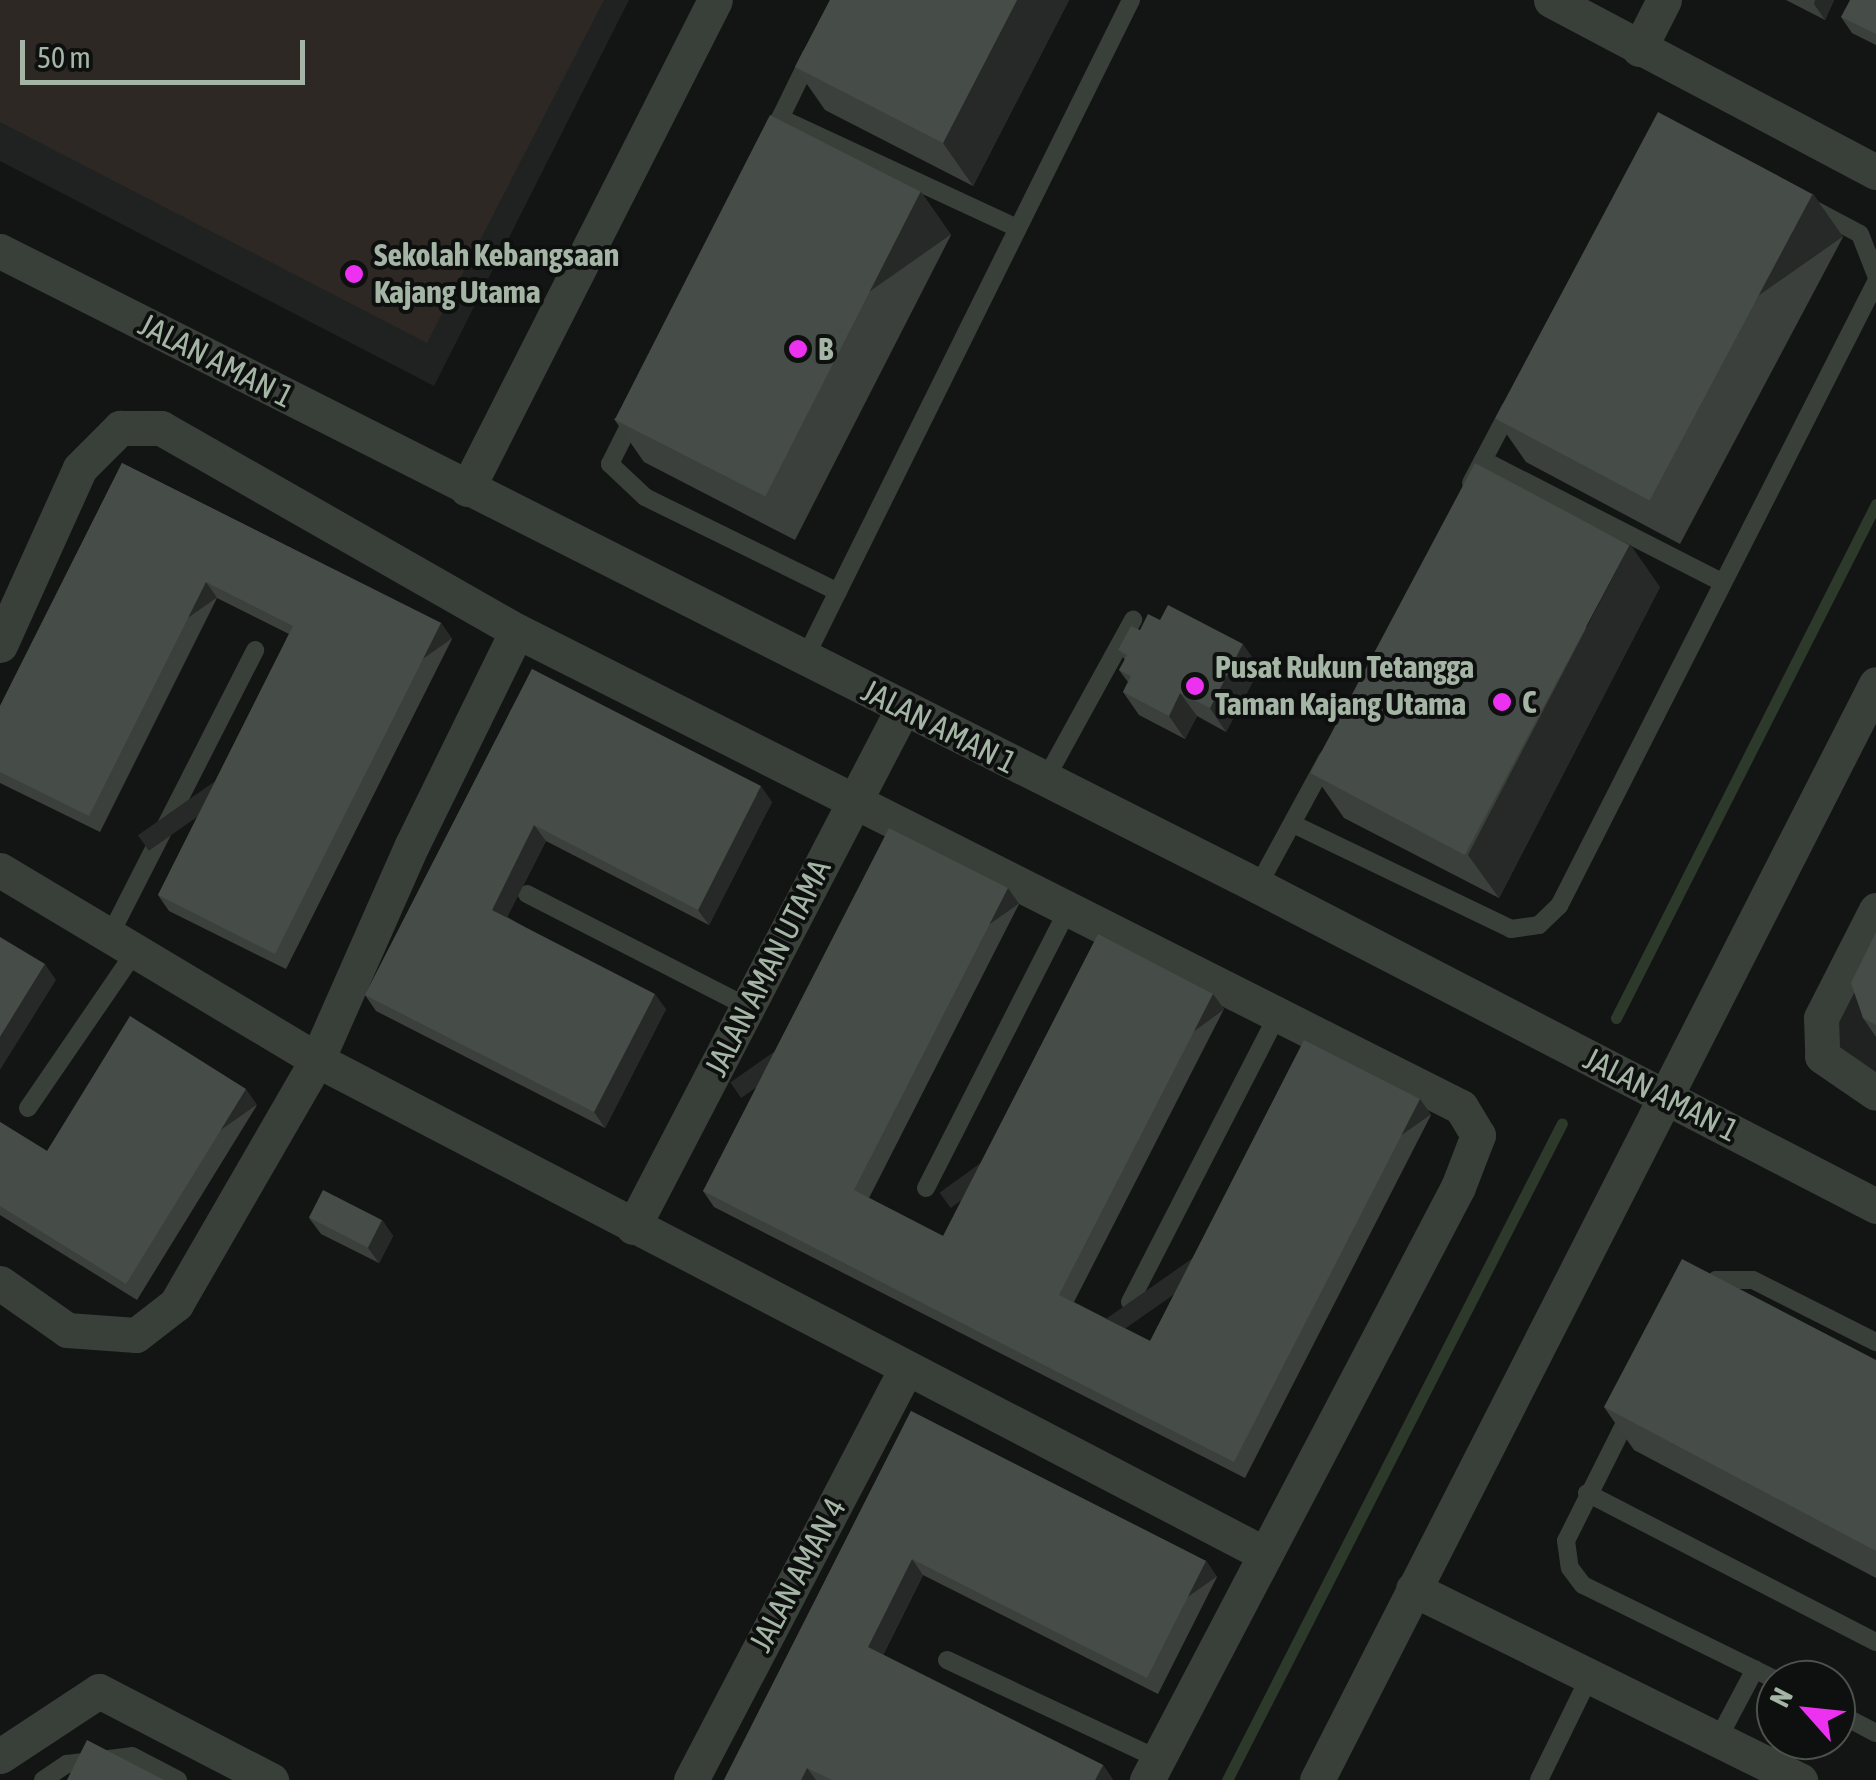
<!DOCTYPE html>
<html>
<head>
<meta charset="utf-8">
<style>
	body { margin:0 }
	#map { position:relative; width:1876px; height:1780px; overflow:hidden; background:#131514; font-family:"Asap Condensed",sans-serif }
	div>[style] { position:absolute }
	.built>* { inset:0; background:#1f2220 }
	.green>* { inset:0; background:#2d2824 }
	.stream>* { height:11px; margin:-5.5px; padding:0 5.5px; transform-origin:5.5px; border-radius:5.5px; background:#2d392a }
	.lane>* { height:18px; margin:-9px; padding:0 9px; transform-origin:9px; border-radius:9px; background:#393f39 }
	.street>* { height:35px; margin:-17.5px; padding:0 17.5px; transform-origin:17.5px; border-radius:17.5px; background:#393f39 }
	.wall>* { inset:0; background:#3b403c }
	.shaded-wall>* { inset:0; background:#262927; transform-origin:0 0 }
	.building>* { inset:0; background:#464c47; transform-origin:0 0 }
	.dots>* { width:28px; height:28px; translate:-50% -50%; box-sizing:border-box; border:5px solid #0e100f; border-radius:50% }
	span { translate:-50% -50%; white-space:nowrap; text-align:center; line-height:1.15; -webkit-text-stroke:8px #0e100f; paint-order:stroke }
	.poi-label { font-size:32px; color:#a5b5a5; font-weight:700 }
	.left { translate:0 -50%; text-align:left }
	.street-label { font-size:32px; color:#a5b5a5 }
	.north { position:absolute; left:1756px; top:1660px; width:100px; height:100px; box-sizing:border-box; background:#0e100f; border:2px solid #4a524b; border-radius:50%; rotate:297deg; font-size:28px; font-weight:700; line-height:40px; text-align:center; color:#a5b5a5 }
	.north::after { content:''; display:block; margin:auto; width:35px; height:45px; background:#ed31f0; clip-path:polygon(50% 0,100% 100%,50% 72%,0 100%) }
	.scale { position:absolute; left:20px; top:40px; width:285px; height:45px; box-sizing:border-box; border:5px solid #a5b5a5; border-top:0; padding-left:12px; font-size:30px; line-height:35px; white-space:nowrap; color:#a5b5a5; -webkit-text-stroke:8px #0e100f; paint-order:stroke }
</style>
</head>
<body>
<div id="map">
	<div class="built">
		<div style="clip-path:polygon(0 0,629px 0,434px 386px,0 161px)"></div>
		<div style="clip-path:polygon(1876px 942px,1876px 1076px,1837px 1048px,1838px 1016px)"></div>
	</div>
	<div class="green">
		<div style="clip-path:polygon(0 0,604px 0,427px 343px,0 122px)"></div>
	</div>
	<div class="stream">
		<div style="left:1616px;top:1018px;width:576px;rotate:-63.17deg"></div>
		<div style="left:1227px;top:1780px;width:737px;rotate:-62.98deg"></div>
	</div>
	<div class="lane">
		<div style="left:780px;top:118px;width:261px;rotate:24.9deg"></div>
		<div style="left:770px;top:139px;width:93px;rotate:-64deg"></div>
		<div style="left:1811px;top:208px;width:55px;rotate:28deg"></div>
		<div style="left:1860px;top:234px;width:44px;rotate:68.7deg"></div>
		<div style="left:635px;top:414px;width:56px;rotate:116.6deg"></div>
		<div style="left:610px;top:464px;width:48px;rotate:43.3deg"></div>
		<div style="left:645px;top:497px;width:215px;rotate:26.2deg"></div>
		<div style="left:1483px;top:460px;width:267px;rotate:27.1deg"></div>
		<div style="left:1471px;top:483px;width:84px;rotate:-62.2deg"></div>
		<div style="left:805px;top:658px;width:734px;rotate:-63.64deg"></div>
		<div style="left:1045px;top:780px;width:183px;rotate:-61.2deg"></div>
		<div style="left:1293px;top:824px;width:242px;rotate:25.7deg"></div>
		<div style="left:1511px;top:929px;width:28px;rotate:-8deg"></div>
		<div style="left:1539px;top:925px;width:28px;rotate:-44deg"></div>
		<div style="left:1559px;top:906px;width:700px;rotate:-63.07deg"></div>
		<div style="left:1258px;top:886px;width:145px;rotate:-61.5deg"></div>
		<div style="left:527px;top:894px;width:248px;rotate:27.1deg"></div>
		<div style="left:109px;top:937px;width:322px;rotate:-63deg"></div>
		<div style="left:28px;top:1108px;width:188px;rotate:-55.6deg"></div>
		<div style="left:926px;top:1188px;width:311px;rotate:-63deg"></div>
		<div style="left:1703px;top:1291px;width:17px;rotate:-40deg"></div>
		<div style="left:1716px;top:1280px;width:37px"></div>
		<div style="left:1753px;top:1280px;width:138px;rotate:26.8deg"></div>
		<div style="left:1130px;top:1302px;width:322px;rotate:-62.8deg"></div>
		<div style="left:1631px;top:1411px;width:145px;rotate:116.6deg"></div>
		<div style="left:1566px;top:1541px;width:27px;rotate:82deg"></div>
		<div style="left:1570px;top:1568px;width:21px;rotate:53deg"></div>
		<div style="left:1583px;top:1585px;width:215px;rotate:26.2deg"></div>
		<div style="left:1587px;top:1493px;width:325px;rotate:27.3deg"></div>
		<div style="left:947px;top:1660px;width:233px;rotate:25.1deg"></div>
		<div style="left:1836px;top:1712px;width:45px;rotate:27.7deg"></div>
		<div style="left:1718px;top:1739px;width:79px;rotate:-62.1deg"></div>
		<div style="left:43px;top:1780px;width:29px;rotate:-34deg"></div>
		<div style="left:67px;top:1764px;width:65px;rotate:-7deg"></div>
		<div style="left:132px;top:1756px;width:52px;rotate:27.6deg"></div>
		<div style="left:1539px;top:1780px;width:116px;rotate:-63.9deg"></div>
	</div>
	<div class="street">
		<div style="left:1551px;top:0;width:368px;rotate:27.9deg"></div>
		<div style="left:1639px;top:49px;width:55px;rotate:-63deg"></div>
		<div style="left:0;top:251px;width:1409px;rotate:26.78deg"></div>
		<div style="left:1258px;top:886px;width:696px;rotate:27.38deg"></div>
		<div style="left:467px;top:489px;width:548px;rotate:-63.11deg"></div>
		<div style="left:0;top:645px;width:194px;rotate:-65.7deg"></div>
		<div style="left:80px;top:468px;width:57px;rotate:-45deg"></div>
		<div style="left:120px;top:428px;width:41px"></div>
		<div style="left:161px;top:428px;width:410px;rotate:29.7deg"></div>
		<div style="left:517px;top:631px;width:1057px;rotate:26.76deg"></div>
		<div style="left:1461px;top:1107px;width:33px;rotate:59deg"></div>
		<div style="left:1478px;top:1135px;width:56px;rotate:111deg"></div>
		<div style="left:1458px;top:1187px;width:670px;rotate:117.67deg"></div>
		<div style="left:0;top:870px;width:370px;rotate:30.9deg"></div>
		<div style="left:317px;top:1060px;width:1065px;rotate:27.53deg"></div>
		<div style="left:1876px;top:910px;width:121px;rotate:117deg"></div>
		<div style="left:1821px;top:1018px;width:38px;rotate:88deg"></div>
		<div style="left:1822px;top:1056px;width:65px;rotate:34.4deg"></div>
		<div style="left:633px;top:1227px;width:583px;rotate:-62.51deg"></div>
		<div style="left:0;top:1283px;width:82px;rotate:35deg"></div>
		<div style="left:67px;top:1330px;width:69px;rotate:4.1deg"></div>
		<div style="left:136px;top:1335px;width:51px;rotate:-37.8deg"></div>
		<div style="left:176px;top:1304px;width:282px;rotate:-60deg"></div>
		<div style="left:317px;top:1060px;width:235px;rotate:-66.2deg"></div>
		<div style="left:412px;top:845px;width:238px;rotate:-63.9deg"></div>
		<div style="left:1413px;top:1589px;width:432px;rotate:26.3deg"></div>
		<div style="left:0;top:1756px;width:118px;rotate:-33.3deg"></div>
		<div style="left:99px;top:1691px;width:194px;rotate:27.4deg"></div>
		<div style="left:691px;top:1780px;width:462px;rotate:-62.4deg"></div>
		<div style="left:1317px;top:1780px;width:1230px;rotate:-62.98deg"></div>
	</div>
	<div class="wall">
		<div style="clip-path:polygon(830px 0,1069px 0,973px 186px,825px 110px,795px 67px)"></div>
		<div style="clip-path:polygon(1786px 0,1834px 0,1825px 20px)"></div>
		<div style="clip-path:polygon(1876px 0,1876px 45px,1852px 33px,1841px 17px)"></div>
		<div style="clip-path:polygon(921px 192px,951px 235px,795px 540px,644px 462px,614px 419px)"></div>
		<div style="clip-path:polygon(1813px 194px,1843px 237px,1680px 544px,1526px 462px,1496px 419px)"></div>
		<div style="clip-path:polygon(122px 463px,441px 623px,452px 639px,286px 969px,169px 911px,158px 895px,289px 634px,217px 598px,100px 832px,0 783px,0 706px)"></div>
		<div style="clip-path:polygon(1660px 587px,1499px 898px,1344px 818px,1314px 775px)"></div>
		<div style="clip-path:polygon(1140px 630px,1260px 668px,1226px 732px,1197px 716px,1185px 739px,1139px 715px,1123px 692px,1128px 682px,1119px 670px,1125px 660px,1118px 650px)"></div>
		<div style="clip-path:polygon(532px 669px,772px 802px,709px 925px,546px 841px,507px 917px,666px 1009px,605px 1128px,376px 1011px,365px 995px)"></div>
		<div style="clip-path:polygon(1008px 888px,1019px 904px,869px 1198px,943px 1236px,1213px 994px,1224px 1009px,1074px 1302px,1150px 1341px,1420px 1099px,1431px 1115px,1245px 1478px,714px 1207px,703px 1191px)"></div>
		<div style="clip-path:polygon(1876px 932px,1876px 1037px,1863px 1018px)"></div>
		<div style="clip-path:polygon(257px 1105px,137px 1300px,0 1215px,0 1122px,47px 1151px)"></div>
		<div style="clip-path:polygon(309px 1218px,382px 1220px,393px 1236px,379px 1263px,321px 1234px)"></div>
		<div style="clip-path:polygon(1876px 1360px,1876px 1578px,1634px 1450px,1604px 1407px)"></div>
		<div style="clip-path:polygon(911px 1411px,1206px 1561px,1217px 1577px,1158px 1694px,923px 1575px,883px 1655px,1103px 1765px,1113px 1780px,724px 1780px)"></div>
	</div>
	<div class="shaded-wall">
		<div style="clip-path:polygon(1017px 0,1069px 0,973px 186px,943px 143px)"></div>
		<div style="clip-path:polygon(1815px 0,1834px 0,1825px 20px,1814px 4px)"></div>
		<div style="left:921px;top:192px;width:52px;height:343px;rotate:55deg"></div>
		<div style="left:1813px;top:194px;width:52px;height:348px;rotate:55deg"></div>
		<div style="clip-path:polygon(1630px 544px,1660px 587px,1499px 898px,1468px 855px)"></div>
		<div style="left:206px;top:582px;width:19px;height:262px;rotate:55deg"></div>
		<div style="left:441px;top:623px;width:19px;height:370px;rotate:55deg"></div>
		<div style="clip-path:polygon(1243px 644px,1260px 668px,1226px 732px,1210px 708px)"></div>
		<div style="clip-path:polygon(1180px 693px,1197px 716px,1185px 739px,1169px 716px)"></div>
		<div style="clip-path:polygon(761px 786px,772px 802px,709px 925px,698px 910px)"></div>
		<div style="clip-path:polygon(534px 825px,546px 841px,503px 925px,492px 910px)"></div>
		<div style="left:1008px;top:888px;width:19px;height:339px;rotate:55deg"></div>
		<div style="clip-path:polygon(45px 964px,56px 980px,0 1070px,0 1037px)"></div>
		<div style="clip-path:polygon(655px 994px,666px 1009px,605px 1128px,594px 1112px)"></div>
		<div style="left:1213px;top:994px;width:19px;height:338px;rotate:54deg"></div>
		<div style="left:246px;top:1089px;width:19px;height:229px;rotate:55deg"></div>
		<div style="left:1420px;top:1099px;width:19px;height:408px;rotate:55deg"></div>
		<div style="clip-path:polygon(382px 1220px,393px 1236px,379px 1263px,368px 1248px)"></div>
		<div style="clip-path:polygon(912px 1559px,923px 1575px,879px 1663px,868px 1647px)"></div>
		<div style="left:1206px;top:1561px;width:19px;height:131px;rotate:55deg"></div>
		<div style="clip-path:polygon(1103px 1765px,1113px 1780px,1095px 1780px)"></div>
		<div style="clip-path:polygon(807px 1768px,816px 1780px,801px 1780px)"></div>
	</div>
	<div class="building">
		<div style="clip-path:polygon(830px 0,1017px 0,943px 143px,795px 67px)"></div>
		<div style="clip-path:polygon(1850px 0,1876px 0,1876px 34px,1841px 17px)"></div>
		<div style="left:1658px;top:112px;width:175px;height:347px;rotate:28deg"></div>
		<div style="left:770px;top:115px;width:169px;height:342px;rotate:27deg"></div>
		<div style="clip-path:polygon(122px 463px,441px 623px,275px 954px,158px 895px,293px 626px,206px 582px,89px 816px,0 772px,0 706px)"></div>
		<div style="left:1475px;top:463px;width:175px;height:351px;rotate:28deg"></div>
		<div style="clip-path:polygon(1168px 605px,1243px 644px,1210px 708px,1180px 693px,1169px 716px,1123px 692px,1131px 676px,1119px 670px,1127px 655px,1118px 650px,1131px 626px,1140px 630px,1148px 614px,1160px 620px)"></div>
		<div style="clip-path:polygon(532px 669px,761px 786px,698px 910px,534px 825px,492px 910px,655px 994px,594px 1112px,365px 995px)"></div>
		<div style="clip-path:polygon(889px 828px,1008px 888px,854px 1190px,943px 1236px,1098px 934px,1213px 994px,1059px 1295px,1150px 1341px,1304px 1040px,1420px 1099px,1234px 1462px,703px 1191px)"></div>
		<div style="clip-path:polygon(1876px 932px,1876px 1025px,1863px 1018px,1851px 983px)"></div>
		<div style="clip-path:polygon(0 937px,45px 964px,0 1037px)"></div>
		<div style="clip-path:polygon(130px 1016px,246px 1089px,126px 1284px,0 1206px,0 1122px,47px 1151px)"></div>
		<div style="left:323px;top:1190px;width:66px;height:31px;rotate:27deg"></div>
		<div style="clip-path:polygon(1682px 1259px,1876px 1360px,1876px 1551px,1604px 1407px)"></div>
		<div style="clip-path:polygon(911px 1411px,1206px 1561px,1147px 1678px,912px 1559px,868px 1647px,1103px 1765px,1095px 1780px,832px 1780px,807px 1768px,801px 1780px,724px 1780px)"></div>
		<div style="clip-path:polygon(87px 1740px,164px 1780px,67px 1780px)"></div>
	</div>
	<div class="dots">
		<div style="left:354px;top:274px;background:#ed31f0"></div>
		<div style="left:798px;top:349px;background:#ed31f0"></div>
		<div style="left:1195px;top:686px;background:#ed31f0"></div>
		<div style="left:1502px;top:702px;background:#ed31f0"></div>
	</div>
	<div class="poi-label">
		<span class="left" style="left:374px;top:274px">Sekolah Kebangsaan<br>Kajang Utama</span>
		<span class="left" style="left:818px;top:349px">B</span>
		<span class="left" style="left:1215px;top:686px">Pusat Rukun Tetangga<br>Taman Kajang Utama</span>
		<span class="left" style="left:1522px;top:702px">C</span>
	</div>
	<div class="street-label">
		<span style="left:216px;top:361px;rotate:27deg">JALAN AMAN 1</span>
		<span style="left:939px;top:727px;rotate:27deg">JALAN AMAN 1</span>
		<span style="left:768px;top:968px;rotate:-63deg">JALAN AMAN UTAMA</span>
		<span style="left:1661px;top:1095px;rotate:27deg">JALAN AMAN 1</span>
		<span style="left:798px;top:1575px;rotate:-62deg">JALAN AMAN 4</span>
	</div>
	<div class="north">N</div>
	<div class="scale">50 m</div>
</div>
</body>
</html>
